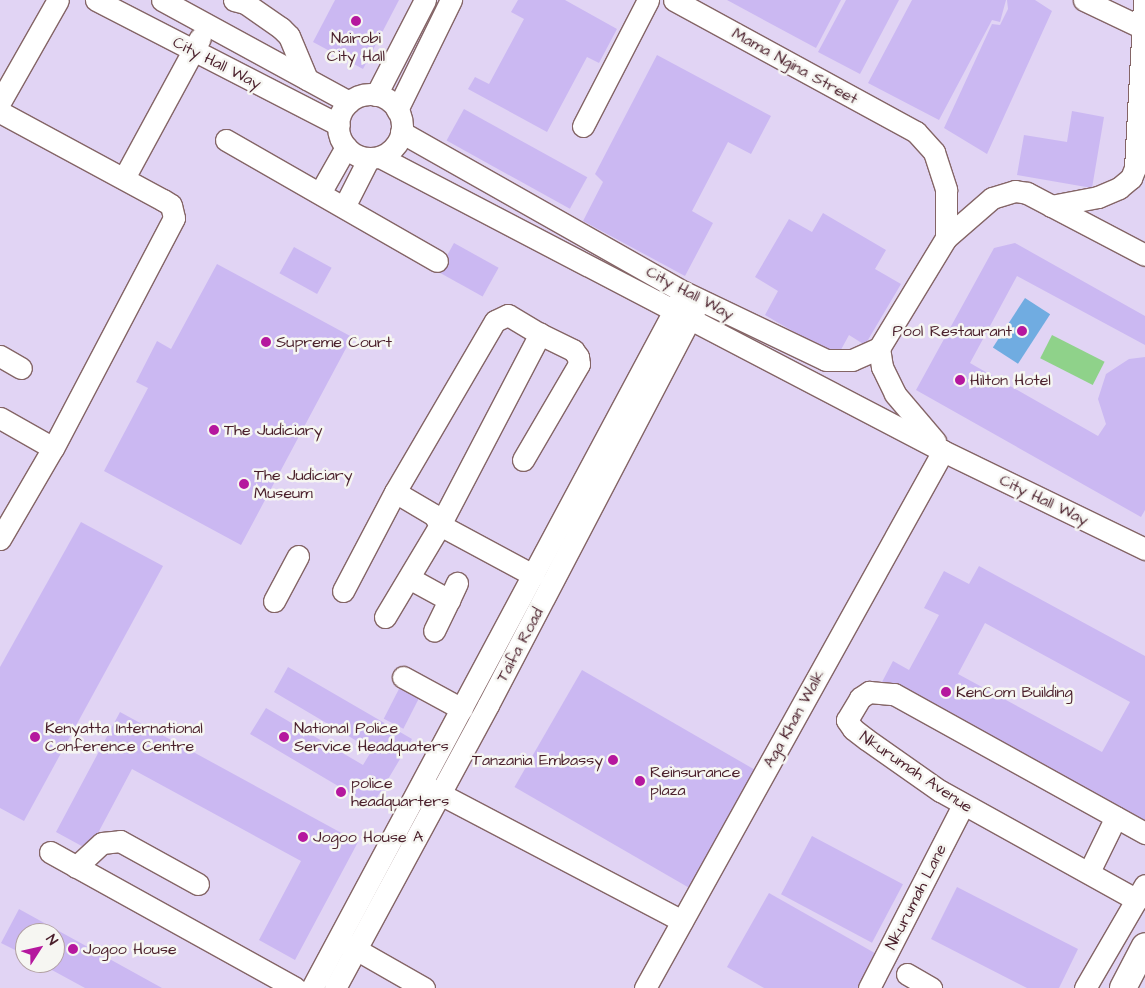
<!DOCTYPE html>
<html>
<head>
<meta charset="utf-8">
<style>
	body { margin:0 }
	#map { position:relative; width:1145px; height:988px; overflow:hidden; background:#f1e8d3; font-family:"Architects Daughter",sans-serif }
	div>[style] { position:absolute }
	.built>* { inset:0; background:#e1d4f4 }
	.green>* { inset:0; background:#8fd28a; transform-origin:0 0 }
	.water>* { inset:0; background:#70ace1; transform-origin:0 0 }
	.building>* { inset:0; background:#cbb8f2; transform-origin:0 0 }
	.roads { filter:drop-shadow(1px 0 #846566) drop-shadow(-1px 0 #846566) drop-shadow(0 1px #846566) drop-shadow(0 -1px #846566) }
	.minor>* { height:21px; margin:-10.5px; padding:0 10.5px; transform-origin:10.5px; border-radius:10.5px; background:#fff }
	.minor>.ring { margin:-10.5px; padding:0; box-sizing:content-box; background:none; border:21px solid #fff; border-radius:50% }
	.major>* { height:26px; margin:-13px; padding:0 13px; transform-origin:13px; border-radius:13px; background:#fff }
	.dots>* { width:14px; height:14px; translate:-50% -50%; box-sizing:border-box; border:2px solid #f6f6f2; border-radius:50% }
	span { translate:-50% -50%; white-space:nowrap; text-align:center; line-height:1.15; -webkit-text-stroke:5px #f6f6f2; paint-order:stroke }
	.poi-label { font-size:16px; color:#4a1f2b }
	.right { translate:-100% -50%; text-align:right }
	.left { translate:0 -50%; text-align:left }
	.street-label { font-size:16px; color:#4a1f2b }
	.north { position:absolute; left:15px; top:923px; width:50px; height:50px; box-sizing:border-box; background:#f6f6f2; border:1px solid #b1a0a2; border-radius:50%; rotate:55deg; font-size:14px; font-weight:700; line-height:20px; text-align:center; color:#4a1f2b }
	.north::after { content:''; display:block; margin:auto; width:18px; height:22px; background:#b5179e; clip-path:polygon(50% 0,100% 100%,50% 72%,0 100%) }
</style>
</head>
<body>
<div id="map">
	<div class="built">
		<div style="clip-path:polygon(evenodd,0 0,1145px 0,1145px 988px,0 988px,0 0,25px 933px,55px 933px,55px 963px,25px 963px,25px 933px)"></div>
	</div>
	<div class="green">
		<div style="left:1052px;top:335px;width:59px;height:26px;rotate:27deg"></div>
	</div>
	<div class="water">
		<div style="left:1025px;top:298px;width:30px;height:59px;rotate:33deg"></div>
	</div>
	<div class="building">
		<div style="clip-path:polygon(335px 0,399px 0,363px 69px,313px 42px)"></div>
		<div style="clip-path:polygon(518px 0,565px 0,617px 29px,599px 63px,587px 57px,547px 132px,468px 89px,475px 77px,489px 84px,524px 19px,511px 12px)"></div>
		<div style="clip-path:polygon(727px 0,841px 0,816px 48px)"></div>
		<div style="clip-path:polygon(846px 0,899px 0,860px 74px,818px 52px)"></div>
		<div style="clip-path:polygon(912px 0,1006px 0,1000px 22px,992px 20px,939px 120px,868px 83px)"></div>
		<div style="clip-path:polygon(1007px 0,1035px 0,1052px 11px,987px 154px,944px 128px,992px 24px,1000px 25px,1008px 9px)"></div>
		<div style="clip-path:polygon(657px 55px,771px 116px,751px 154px,728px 142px,692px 211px,713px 223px,685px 276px,583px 221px,603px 182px,595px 174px)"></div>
		<div style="left:464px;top:109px;width:141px;height:36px;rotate:29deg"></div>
		<div style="clip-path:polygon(1072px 111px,1104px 117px,1092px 188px,1017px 175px,1024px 135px,1067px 142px)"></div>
		<div style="clip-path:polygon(823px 213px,886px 250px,875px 269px,901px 284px,865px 345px,849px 335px,837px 357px,765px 315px,778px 291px,755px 277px,789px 219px,812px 232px)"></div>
		<div style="left:454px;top:243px;width:51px;height:33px;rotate:29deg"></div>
		<div style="clip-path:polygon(1015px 243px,1145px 316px,1145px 345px,1017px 276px,970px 363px,1098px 436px,1106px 424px,1098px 399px,1106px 374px,1129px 359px,1145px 357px,1145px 510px,1141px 517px,916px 390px,994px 248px)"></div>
		<div style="left:294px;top:247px;width:43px;height:30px;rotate:29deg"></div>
		<div style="clip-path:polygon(217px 264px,352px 337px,241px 545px,104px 471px,148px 388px,136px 382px,157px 341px,171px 349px)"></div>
		<div style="clip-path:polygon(81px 522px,163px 566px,24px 821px,0 808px,0 667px)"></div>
		<div style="clip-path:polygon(evenodd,979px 566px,1145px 656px,1145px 825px,882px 682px,893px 661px,909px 670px,939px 615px,924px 608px,944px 571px,969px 584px,979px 566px,985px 623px,1130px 702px,1102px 752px,958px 674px,985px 623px)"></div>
		<div style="clip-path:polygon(288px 667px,412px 739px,372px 806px,250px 734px,266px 708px,363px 765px,372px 750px,274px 692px)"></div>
		<div style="left:582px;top:670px;width:203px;height:135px;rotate:30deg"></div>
		<div style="left:401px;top:685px;width:22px;height:38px;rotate:27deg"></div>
		<div style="clip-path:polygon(120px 712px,358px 842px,295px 960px,259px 940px,301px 861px,132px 769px,89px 850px,56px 832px)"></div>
		<div style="left:812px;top:836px;width:103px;height:66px;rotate:28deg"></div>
		<div style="clip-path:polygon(957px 887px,1078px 949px,1059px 988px,1027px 988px,931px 939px)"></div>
		<div style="clip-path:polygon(769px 893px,880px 956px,862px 988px,764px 988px,727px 967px)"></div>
		<div style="clip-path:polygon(19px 909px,162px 988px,85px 988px,39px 963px,55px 963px,55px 933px,25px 933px,25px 955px,1px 943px)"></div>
	</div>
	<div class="roads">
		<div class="minor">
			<div style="left:96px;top:0;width:273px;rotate:27.2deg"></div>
			<div style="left:162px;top:0;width:213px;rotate:28.6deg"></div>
			<div style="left:234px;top:0;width:11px;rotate:15deg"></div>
			<div style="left:245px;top:3px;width:44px;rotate:34.8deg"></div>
			<div style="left:281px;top:28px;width:11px;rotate:45deg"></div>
			<div style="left:289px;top:36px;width:47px;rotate:67.3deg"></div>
			<div style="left:674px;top:0;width:276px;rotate:28.6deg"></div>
			<div style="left:916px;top:132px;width:27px;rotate:48deg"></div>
			<div style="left:934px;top:152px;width:40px;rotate:72deg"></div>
			<div style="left:946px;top:190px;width:48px;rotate:90deg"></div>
			<div style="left:946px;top:238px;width:129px;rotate:121.3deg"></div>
			<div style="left:1084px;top:0;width:68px;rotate:25.4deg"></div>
			<div class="ring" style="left:338px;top:94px;width:43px;height:43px"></div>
			<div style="left:376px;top:95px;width:107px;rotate:-62.7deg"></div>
			<div style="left:0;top:102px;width:117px;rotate:-60.4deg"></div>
			<div style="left:397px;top:110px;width:123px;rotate:-63.9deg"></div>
			<div style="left:0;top:112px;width:185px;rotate:28.4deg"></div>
			<div style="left:163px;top:200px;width:9px;rotate:32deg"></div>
			<div style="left:171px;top:205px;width:13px;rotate:77deg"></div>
			<div style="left:174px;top:218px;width:260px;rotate:117.7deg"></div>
			<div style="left:53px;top:448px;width:61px;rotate:-150.5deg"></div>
			<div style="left:583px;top:126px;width:142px;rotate:-62.7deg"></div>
			<div style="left:401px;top:132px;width:325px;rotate:29.5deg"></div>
			<div style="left:684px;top:292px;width:157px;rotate:25.6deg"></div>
			<div style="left:826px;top:360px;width:26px"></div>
			<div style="left:852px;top:360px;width:30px;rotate:-24deg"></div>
			<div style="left:226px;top:140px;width:243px;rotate:29.8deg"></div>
			<div style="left:380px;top:157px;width:635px;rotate:27.57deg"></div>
			<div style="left:943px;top:451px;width:225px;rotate:25.9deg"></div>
			<div style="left:124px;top:178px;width:159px;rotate:-61.5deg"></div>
			<div style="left:320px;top:193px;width:53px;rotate:-60.5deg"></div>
			<div style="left:1051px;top:206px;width:48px;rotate:-10.8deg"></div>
			<div style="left:1098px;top:197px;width:23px;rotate:-23deg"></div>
			<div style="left:1119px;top:188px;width:16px;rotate:-40deg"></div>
			<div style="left:1131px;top:178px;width:11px;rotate:-68deg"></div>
			<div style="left:1135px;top:168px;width:168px;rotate:-86.9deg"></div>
			<div style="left:344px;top:207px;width:55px;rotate:-63deg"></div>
			<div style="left:946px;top:238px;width:61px;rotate:-41deg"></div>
			<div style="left:992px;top:198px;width:24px;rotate:-17deg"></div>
			<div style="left:1015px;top:191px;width:12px;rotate:9deg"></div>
			<div style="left:1027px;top:193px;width:133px;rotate:27.7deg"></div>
			<div style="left:879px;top:348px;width:19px;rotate:81deg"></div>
			<div style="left:882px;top:367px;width:30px;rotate:64deg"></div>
			<div style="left:895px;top:394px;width:62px;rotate:49.6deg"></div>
			<div style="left:0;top:356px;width:24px;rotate:30deg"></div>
			<div style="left:395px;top:492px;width:45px;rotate:30.5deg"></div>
			<div style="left:434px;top:515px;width:12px;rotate:59deg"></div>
			<div style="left:440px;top:525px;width:106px;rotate:28.3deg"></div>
			<div style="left:0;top:539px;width:105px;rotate:-59.8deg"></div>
			<div style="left:409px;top:578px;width:46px;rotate:28.8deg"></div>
			<div style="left:449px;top:600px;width:34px;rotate:116deg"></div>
			<div style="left:343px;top:591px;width:112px;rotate:-62.3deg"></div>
			<div style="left:395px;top:492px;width:198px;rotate:-59.7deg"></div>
			<div style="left:495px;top:321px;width:14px;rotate:-25deg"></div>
			<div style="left:508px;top:315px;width:37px;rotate:31deg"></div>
			<div style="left:449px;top:600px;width:19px;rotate:-65deg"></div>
			<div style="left:274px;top:601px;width:51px;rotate:-61.9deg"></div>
			<div style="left:385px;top:617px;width:107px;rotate:-59.1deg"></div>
			<div style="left:440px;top:525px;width:216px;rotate:-62.4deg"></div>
			<div style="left:540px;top:334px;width:37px;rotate:26deg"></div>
			<div style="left:573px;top:350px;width:9px;rotate:54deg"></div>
			<div style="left:578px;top:357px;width:7px;rotate:82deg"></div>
			<div style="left:579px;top:364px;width:111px;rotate:120.3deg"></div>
			<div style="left:403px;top:677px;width:67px;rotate:28.5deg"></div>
			<div style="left:427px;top:787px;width:288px;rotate:27.7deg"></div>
			<div style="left:50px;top:852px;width:280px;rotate:29deg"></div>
			<div style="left:76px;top:867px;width:35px;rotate:-43deg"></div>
			<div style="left:102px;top:843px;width:18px;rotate:-6deg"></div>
			<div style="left:120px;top:841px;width:89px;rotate:28.9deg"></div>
			<div style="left:1089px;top:872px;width:61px;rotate:-63.9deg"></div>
			<div style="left:1137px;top:900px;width:225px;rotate:-151deg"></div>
			<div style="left:940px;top:791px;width:90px;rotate:-144.9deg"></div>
			<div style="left:866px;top:739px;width:16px;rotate:-142deg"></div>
			<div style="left:853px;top:729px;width:11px;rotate:-124deg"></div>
			<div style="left:847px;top:720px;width:26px;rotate:-59deg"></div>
			<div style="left:860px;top:698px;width:11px;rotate:-34deg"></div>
			<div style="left:869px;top:692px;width:25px;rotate:5deg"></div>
			<div style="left:894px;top:694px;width:287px;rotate:29deg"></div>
			<div style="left:345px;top:943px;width:91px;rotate:29.7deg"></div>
			<div style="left:907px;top:974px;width:28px;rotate:30deg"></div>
			<div style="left:312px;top:988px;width:789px;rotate:-61.88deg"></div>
			<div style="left:335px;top:988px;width:322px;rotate:-61.6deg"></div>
			<div style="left:488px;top:705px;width:457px;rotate:-62.4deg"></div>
			<div style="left:645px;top:988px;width:614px;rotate:-60.97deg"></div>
			<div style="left:869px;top:988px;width:206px;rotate:-62.8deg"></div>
			<div style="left:1085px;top:988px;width:119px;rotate:-59.8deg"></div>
		</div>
		<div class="major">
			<div style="left:1123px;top:988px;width:47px;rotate:-62.4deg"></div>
		</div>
	</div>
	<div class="dots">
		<div style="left:356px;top:21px;background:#b5179e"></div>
		<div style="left:1022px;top:331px;background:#b5179e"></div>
		<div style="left:266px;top:342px;background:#b5179e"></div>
		<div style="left:960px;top:380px;background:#b5179e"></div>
		<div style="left:214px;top:430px;background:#b5179e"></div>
		<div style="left:244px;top:484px;background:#b5179e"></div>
		<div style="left:946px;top:692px;background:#b5179e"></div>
		<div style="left:35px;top:737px;background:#b5179e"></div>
		<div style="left:284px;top:737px;background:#b5179e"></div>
		<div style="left:613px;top:760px;background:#b5179e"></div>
		<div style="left:640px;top:781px;background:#b5179e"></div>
		<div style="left:341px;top:792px;background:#b5179e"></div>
		<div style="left:303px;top:837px;background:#b5179e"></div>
		<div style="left:73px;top:949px;background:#b5179e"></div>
	</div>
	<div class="poi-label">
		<span style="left:356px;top:47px">Nairobi<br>City Hall</span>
		<span class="right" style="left:1012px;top:331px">Pool Restaurant</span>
		<span class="left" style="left:276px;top:342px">Supreme Court</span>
		<span class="left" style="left:970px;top:380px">Hilton Hotel</span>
		<span class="left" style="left:224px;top:430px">The Judiciary</span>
		<span class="left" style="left:254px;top:484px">The Judiciary<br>Museum</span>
		<span class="left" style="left:956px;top:692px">KenCom Building</span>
		<span class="left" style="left:45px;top:737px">Kenyatta International<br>Conference Centre</span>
		<span class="left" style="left:294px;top:737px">National Police<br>Service Headquaters</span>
		<span class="right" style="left:603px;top:760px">Tanzania Embassy</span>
		<span class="left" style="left:650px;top:781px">Reinsurance<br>plaza</span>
		<span class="left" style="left:351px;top:792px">police<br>headquarters</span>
		<span class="left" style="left:313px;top:837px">Jogoo House A</span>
		<span class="left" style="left:83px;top:949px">Jogoo House</span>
	</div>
	<div class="street-label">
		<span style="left:217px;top:63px;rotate:27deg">City Hall Way</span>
		<span style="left:795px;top:66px;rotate:29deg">Mama Ngina Street</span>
		<span style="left:690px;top:293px;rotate:28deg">City Hall Way</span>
		<span style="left:1044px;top:500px;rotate:26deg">City Hall Way</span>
		<span style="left:520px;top:645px;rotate:-62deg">Taifa Road</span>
		<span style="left:794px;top:719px;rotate:-61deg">Aga Khan Walk</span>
		<span style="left:916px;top:772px;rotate:34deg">Nkurumah Avenue</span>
		<span style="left:916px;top:897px;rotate:-63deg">Nkurumah Lane</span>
	</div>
	<div class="north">N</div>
</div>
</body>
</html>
